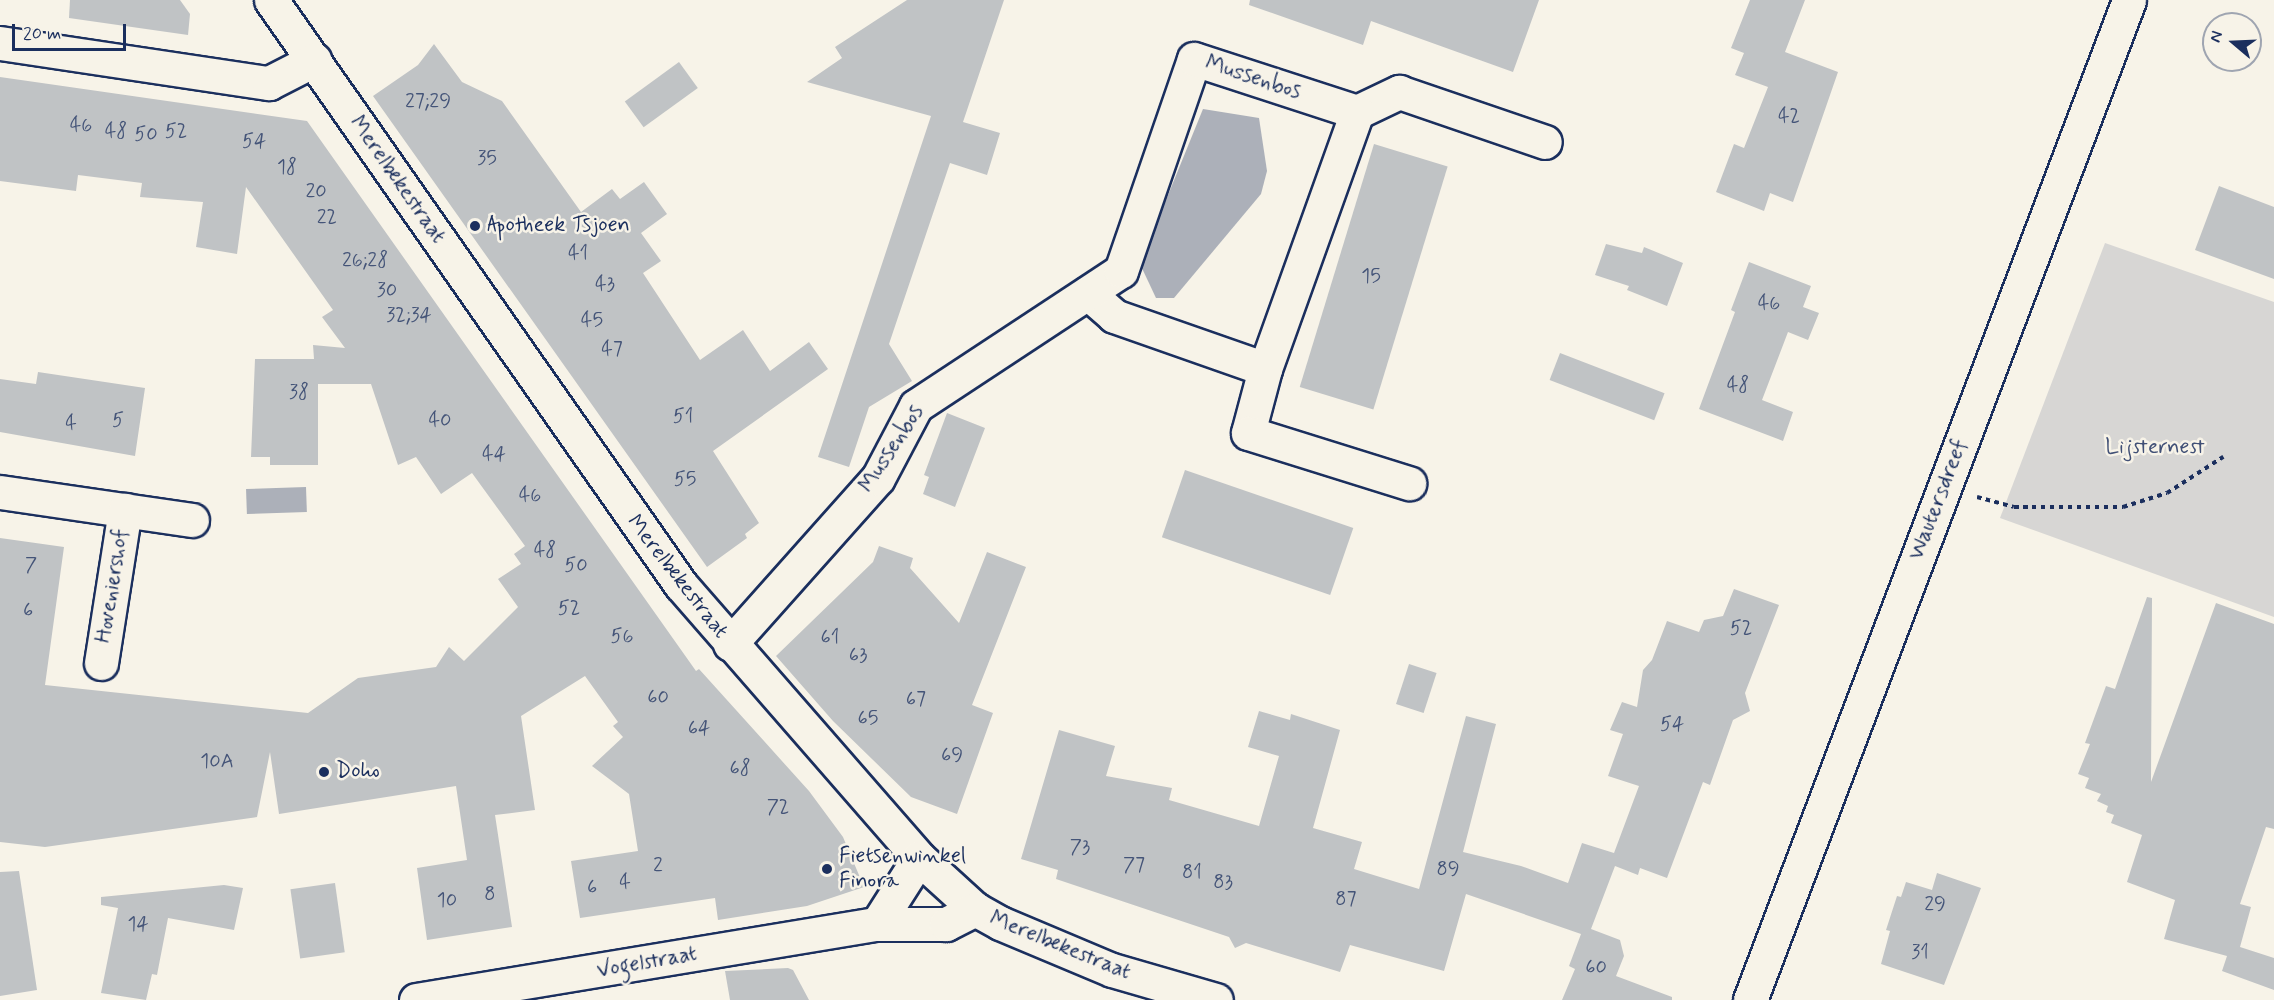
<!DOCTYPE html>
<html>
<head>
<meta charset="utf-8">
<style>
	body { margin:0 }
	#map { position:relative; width:2274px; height:1000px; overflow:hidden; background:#f7f3e8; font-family:Mynerve,sans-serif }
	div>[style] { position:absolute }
	.green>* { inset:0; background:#d7d6d4 }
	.water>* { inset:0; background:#acb0b9; transform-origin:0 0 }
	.building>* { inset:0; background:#c0c3c5; transform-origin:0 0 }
	.path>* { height:4px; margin-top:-2px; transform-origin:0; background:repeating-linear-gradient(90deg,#1b2f5e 0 4.5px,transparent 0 9px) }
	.roads { filter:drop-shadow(2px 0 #1b2f5e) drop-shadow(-2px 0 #1b2f5e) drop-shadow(0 2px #1b2f5e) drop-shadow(0 -2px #1b2f5e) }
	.minor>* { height:33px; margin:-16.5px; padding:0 16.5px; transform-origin:16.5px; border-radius:16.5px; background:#f7f3e8 }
	.dots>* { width:16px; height:16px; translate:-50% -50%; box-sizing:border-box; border:3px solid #f7f3e8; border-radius:50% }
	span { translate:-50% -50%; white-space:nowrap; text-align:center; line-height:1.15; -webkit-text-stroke:5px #f7f3e8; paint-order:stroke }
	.number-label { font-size:20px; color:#445478 }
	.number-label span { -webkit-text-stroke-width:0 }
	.street-label { font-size:22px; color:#1b2f5e }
	.poi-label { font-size:22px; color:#1b2f5e }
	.left { translate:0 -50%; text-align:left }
	.park-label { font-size:22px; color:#415076 }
	.north { position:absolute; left:2202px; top:12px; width:60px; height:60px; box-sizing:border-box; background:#f7f3e8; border:2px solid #9fa5b1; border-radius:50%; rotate:289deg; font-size:16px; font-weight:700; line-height:24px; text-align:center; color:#1b2f5e }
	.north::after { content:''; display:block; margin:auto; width:21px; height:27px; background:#1b2f5e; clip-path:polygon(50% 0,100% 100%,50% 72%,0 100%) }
	.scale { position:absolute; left:12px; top:24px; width:114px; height:27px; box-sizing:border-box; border:3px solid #1b2f5e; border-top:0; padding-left:8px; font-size:18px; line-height:21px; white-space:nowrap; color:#1b2f5e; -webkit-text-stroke:4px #f7f3e8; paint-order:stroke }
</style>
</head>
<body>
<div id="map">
	<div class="green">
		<div style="clip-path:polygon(2105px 243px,2274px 302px,2274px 617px,2000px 518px)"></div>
	</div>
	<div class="water">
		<div style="clip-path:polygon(1203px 109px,1259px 118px,1267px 171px,1261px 194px,1174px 298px,1156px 298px,1140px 264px)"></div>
		<div style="left:306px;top:487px;width:25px;height:60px;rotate:88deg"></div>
	</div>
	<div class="building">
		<div style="clip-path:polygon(70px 0,180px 0,190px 14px,188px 35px,69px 18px)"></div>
		<div style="clip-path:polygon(907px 0,1004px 0,963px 122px,1000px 133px,987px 175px,950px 163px,889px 344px,912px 381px,869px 407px,849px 467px,818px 457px,931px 116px,807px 82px,842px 58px,835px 47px)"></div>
		<div style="clip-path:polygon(1250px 0,1539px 0,1513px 72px,1371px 21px,1363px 45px,1249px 5px)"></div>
		<div style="clip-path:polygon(1750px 0,1805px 0,1785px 52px,1838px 72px,1793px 202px,1770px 193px,1764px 211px,1716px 192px,1734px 144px,1744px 148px,1768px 87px,1735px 75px,1744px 53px,1731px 48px)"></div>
		<div style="clip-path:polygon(434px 44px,462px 82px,502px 101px,581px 212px,612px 189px,620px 199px,644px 182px,667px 214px,641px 233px,661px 261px,643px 273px,700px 360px,743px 330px,770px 371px,809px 342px,828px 369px,713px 451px,759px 523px,745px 534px,747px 538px,707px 567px,373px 96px,418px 65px)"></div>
		<div style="left:679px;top:62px;width:32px;height:67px;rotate:54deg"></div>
		<div style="clip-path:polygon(0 77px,307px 121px,696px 671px,699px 669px,809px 791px,843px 837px,864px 887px,807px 906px,718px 920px,715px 898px,580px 918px,571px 861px,638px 851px,629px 794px,592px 766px,623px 737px,613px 726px,618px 722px,585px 676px,521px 716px,535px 810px,495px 815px,512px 927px,427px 940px,417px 868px,467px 860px,456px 786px,279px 814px,270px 752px,257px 817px,45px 847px,0 842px,0 538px,64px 547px,45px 685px,308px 713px,358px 678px,436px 667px,449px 647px,464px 661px,518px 607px,498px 579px,521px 564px,514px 554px,525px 546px,472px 473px,441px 494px,416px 457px,398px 465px,371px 384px,318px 384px,318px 465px,270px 465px,270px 457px,251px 457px,255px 359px,314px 359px,313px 345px,345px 348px,322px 317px,333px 310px,246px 187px,237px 254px,196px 247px,203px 202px,140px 197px,142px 183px,78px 175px,76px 191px,0 181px)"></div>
		<div style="left:1374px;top:144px;width:77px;height:254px;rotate:17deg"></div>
		<div style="clip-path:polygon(2219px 186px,2274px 207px,2274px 279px,2195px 250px)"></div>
		<div style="clip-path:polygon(1606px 244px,1642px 253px,1644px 247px,1683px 263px,1667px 306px,1627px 290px,1629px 286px,1595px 275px)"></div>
		<div style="clip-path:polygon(1749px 262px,1811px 286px,1803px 307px,1819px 313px,1808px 340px,1788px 332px,1762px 400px,1793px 412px,1783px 441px,1699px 409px,1735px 312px,1731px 310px)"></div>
		<div style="left:1560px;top:353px;width:112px;height:29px;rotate:21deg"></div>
		<div style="clip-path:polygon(38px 372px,145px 388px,135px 456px,0 432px,0 379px,36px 384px)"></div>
		<div style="clip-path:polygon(947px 413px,985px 428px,955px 507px,923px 494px,929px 477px,924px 475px)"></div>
		<div style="left:1185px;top:470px;width:178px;height:71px;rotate:19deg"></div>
		<div style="clip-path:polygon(879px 546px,913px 558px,910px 568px,959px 623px,987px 552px,1026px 567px,972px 705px,993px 713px,957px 814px,911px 797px,833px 721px,776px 656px,873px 562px)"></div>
		<div style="clip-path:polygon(1734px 589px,1779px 605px,1745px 693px,1750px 711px,1733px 720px,1710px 785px,1703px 782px,1667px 878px,1640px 868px,1638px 875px,1615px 866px,1591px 929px,1620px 940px,1624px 956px,1616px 976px,1672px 997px,1672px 1000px,1562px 1000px,1575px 969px,1569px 966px,1581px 934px,1466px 894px,1444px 971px,1350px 945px,1340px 972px,1246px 943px,1235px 948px,1229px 937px,1056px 879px,1058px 870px,1021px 859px,1059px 730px,1115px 746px,1106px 776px,1172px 788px,1169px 800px,1259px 826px,1279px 756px,1248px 747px,1259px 711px,1290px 720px,1291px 714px,1340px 730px,1313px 828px,1362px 842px,1354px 869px,1419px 889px,1466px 716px,1496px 724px,1463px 852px,1521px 866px,1568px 883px,1582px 843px,1614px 853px,1639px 786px,1608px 776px,1623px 734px,1610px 730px,1622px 702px,1637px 707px,1643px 670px,1652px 660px,1667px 621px,1699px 632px,1704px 620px,1723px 616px)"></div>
		<div style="clip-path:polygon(2147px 597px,2152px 598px,2151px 782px,2216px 603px,2274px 624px,2274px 829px,2266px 827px,2240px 904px,2251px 907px,2240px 947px,2274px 958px,2274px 990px,2222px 971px,2227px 956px,2164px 939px,2175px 900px,2127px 882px,2142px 835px,2111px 823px,2114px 815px,2106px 812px,2108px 806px,2097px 801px,2101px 794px,2085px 788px,2089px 778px,2078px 774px,2090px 744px,2085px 743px,2106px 686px,2115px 689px)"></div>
		<div style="left:1409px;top:664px;width:29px;height:42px;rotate:18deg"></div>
		<div style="clip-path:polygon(19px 871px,37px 990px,0 996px,0 872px)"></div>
		<div style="clip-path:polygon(1937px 873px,1981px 888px,1944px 985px,1881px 964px,1890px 931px,1886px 930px,1897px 896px,1901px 897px,1906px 882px,1932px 890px)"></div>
		<div style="left:335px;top:883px;width:70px;height:45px;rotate:82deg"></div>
		<div style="clip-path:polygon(224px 885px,243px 888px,234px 930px,168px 918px,157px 975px,152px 974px,146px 1000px,101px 993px,118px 908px,101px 905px,101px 897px)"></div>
		<div style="clip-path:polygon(788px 968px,793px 970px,809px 1000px,730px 1000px,725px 971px)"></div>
	</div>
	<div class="path">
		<div style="left:1977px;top:497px;width:38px;rotate:15deg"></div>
		<div style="left:2014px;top:507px;width:109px"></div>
		<div style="left:2123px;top:507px;width:46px;rotate:-17.7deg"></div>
		<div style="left:2167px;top:493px;width:67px;rotate:-32.7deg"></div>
	</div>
	<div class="roads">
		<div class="minor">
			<div style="left:271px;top:0;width:714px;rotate:54.98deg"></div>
			<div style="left:681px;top:585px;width:362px;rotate:48.9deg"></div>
			<div style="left:919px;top:858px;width:76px;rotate:42.3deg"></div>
			<div style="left:975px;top:909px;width:29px;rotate:29deg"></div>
			<div style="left:1000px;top:923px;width:121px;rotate:22.8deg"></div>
			<div style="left:1112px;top:970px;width:108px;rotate:16.1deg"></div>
			<div style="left:0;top:43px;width:272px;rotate:8.5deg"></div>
			<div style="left:269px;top:83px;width:51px;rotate:-27.1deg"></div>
			<div style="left:1357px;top:112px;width:47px;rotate:-25.5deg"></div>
			<div style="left:1399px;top:92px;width:154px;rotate:18.9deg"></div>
			<div style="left:1088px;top:293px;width:35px;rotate:41deg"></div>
			<div style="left:1114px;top:316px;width:160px;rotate:19.3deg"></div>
			<div style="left:0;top:492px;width:194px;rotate:8.3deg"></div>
			<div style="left:730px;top:644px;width:222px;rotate:-48.3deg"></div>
			<div style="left:878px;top:478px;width:81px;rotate:-62.2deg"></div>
			<div style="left:916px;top:406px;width:245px;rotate:-33.4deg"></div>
			<div style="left:1121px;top:271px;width:224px;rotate:-71deg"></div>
			<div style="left:1194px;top:59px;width:171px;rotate:18deg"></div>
			<div style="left:1357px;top:112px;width:273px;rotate:109.7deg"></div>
			<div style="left:1265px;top:369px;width:66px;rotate:104.9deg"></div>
			<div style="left:1248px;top:433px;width:169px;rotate:17.3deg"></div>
			<div style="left:101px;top:663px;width:155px;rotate:-81.1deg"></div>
			<div style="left:877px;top:924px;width:78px;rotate:-57.5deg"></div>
			<div style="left:416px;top:1000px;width:467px;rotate:-9.4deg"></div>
			<div style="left:877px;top:924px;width:69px"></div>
			<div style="left:946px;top:924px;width:33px;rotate:-27deg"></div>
			<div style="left:1750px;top:1000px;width:1069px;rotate:-69.24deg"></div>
		</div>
	</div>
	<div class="dots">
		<div style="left:475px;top:226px;background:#1b2f5e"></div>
		<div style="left:324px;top:772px;background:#1b2f5e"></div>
		<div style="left:827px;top:869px;background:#1b2f5e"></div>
	</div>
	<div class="number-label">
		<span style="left:428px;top:101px">27;29</span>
		<span style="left:1789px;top:116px">42</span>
		<span style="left:81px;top:125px">46</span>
		<span style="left:116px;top:131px">48</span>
		<span style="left:176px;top:131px">52</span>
		<span style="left:146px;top:134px">50</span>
		<span style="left:254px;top:141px">54</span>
		<span style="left:487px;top:158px">35</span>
		<span style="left:287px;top:167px">18</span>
		<span style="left:316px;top:191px">20</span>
		<span style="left:327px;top:217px">22</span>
		<span style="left:578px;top:253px">41</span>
		<span style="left:365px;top:260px">26;28</span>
		<span style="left:1371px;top:276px">15</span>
		<span style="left:605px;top:284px">43</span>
		<span style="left:387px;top:290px">30</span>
		<span style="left:1769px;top:303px">46</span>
		<span style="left:409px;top:315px">32;34</span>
		<span style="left:592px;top:320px">45</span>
		<span style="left:612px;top:349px">47</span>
		<span style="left:1738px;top:385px">48</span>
		<span style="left:299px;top:392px">38</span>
		<span style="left:683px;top:416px">51</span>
		<span style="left:118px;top:420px">5</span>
		<span style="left:440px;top:420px">40</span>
		<span style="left:71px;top:423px">4</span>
		<span style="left:494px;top:454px">44</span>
		<span style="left:685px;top:479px">55</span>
		<span style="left:530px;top:495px">46</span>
		<span style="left:545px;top:550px">48</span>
		<span style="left:31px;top:565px">7</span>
		<span style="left:576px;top:565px">50</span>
		<span style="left:569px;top:608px">52</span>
		<span style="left:28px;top:610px">6</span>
		<span style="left:1741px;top:628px">52</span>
		<span style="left:622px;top:636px">56</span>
		<span style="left:830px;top:637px">61</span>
		<span style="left:858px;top:655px">63</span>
		<span style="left:658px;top:697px">60</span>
		<span style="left:916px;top:699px">67</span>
		<span style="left:868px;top:718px">65</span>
		<span style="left:1672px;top:724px">54</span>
		<span style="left:699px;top:728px">64</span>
		<span style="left:952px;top:755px">69</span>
		<span style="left:217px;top:761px">10A</span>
		<span style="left:740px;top:768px">68</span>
		<span style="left:778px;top:807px">72</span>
		<span style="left:1080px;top:847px">73</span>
		<span style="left:658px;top:865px">2</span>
		<span style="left:1134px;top:865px">77</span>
		<span style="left:1448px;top:869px">89</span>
		<span style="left:1192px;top:872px">81</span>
		<span style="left:625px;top:882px">4</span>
		<span style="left:1223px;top:882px">83</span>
		<span style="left:592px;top:887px">6</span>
		<span style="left:490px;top:894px">8</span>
		<span style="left:1346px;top:899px">87</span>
		<span style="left:447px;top:900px">10</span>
		<span style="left:1935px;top:904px">29</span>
		<span style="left:138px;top:924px">14</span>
		<span style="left:1920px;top:952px">31</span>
		<span style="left:1596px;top:967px">60</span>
	</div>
	<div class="street-label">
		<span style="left:1253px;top:78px;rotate:18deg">Mussenbos</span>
		<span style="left:397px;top:180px;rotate:55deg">Merelbekestraat</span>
		<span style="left:892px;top:449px;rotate:-57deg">Mussenbos</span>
		<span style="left:1939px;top:500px;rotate:-69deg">Wautersdreef</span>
		<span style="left:677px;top:577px;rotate:52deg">Merelbekestraat</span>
		<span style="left:113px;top:586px;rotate:-81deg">Hoveniershof</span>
		<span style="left:1060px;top:946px;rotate:22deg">Merelbekestraat</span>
		<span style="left:647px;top:963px;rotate:-10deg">Vogelstraat</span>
	</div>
	<div class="poi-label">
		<span class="left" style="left:487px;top:226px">Apotheek Tsjoen</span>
		<span class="left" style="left:336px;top:772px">Doho</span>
		<span class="left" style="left:839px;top:869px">Fietsenwinkel<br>Finora</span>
	</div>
	<div class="park-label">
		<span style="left:2155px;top:448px">Lijsternest</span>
	</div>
	<div class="north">N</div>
	<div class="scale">20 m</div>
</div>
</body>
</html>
